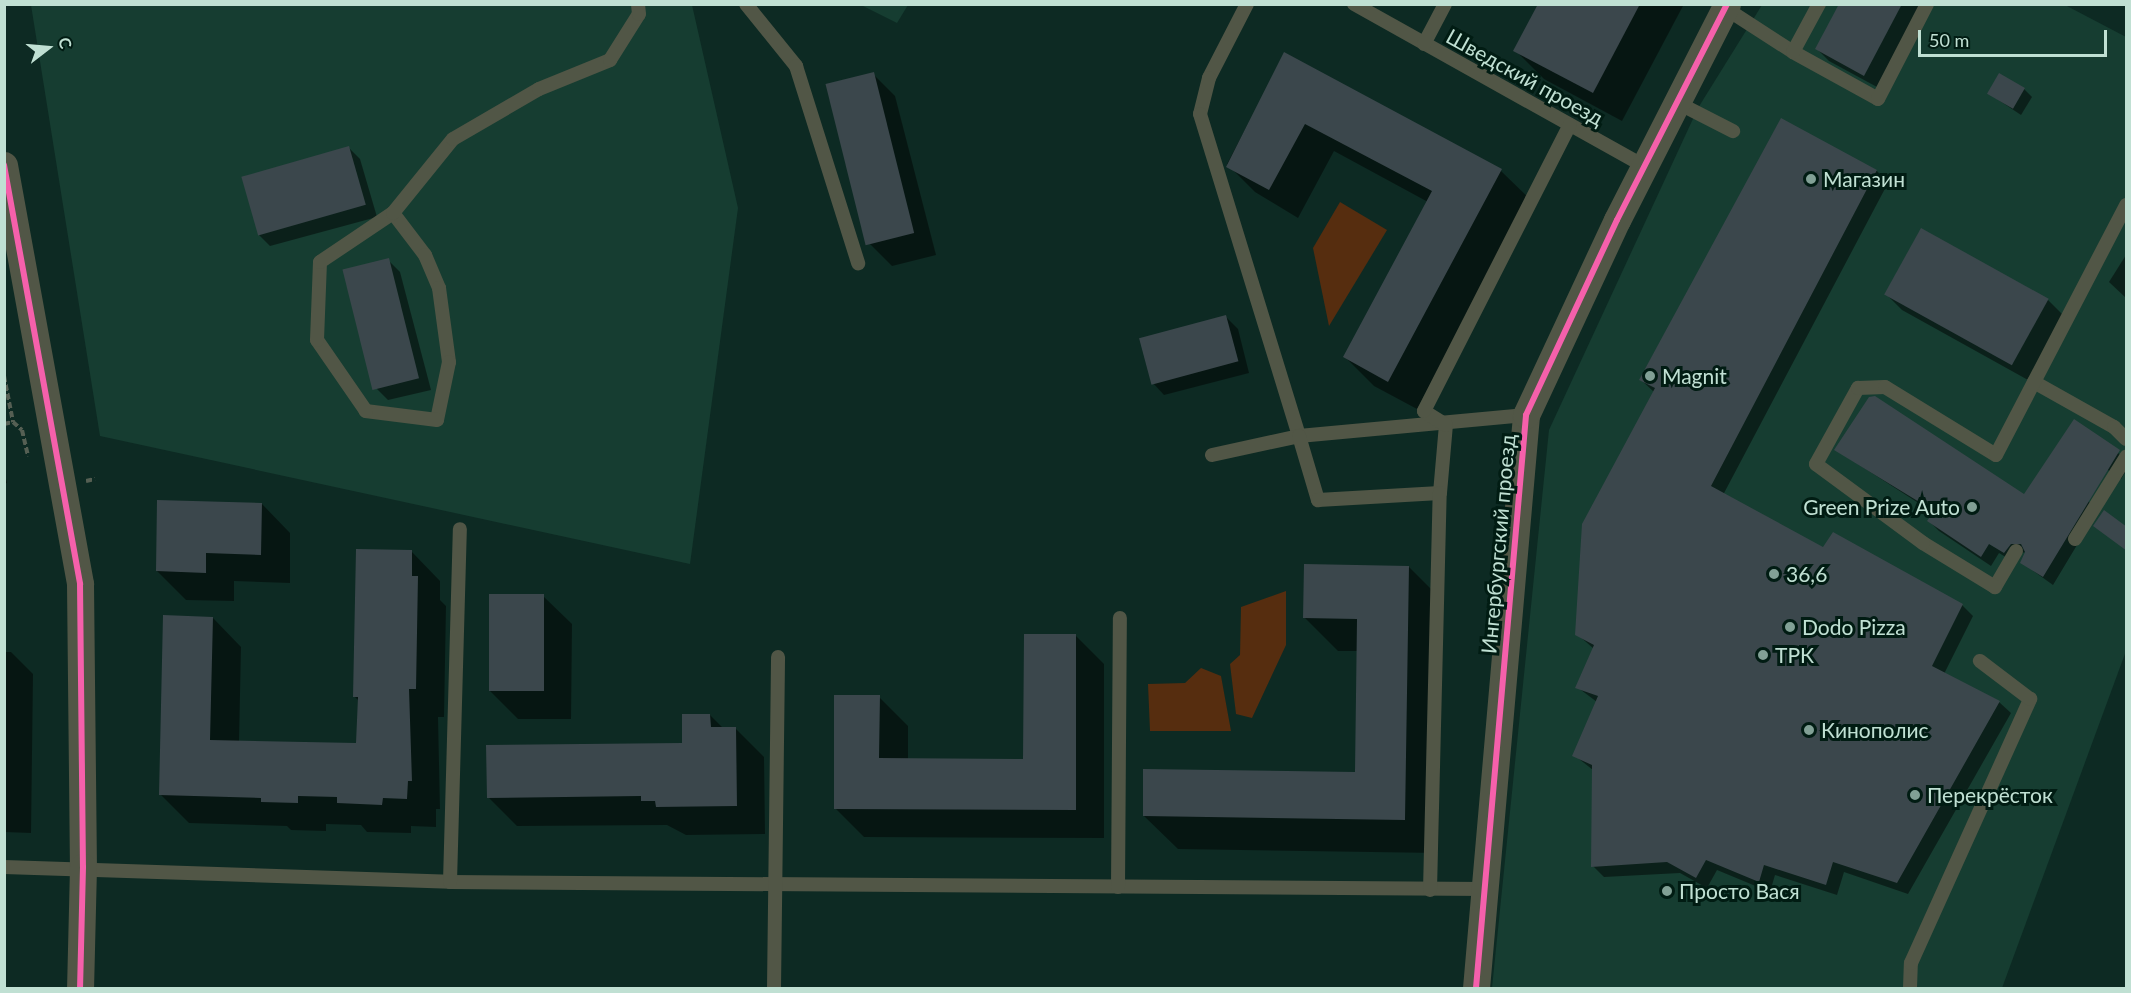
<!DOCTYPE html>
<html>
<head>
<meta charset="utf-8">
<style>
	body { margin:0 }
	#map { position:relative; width:2131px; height:993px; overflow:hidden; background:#0d2a23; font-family:Lato,sans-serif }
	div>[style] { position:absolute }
	.built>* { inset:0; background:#163d31 }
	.green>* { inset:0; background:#562d0f }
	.shadow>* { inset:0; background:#0007 }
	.building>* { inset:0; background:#3b474c; transform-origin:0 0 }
	.path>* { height:4px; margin-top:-2px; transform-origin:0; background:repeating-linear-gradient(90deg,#555f53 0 6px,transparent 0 9px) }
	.lane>* { height:14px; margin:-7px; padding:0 7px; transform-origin:7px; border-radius:7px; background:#515646 }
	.street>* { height:27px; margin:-13.5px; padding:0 13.5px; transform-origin:13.5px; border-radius:13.5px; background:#515646 }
	.cycleway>* { height:6px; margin:-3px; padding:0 3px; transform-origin:3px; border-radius:3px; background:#f560ab }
	.dots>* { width:16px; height:16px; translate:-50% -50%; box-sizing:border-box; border:3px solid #011c13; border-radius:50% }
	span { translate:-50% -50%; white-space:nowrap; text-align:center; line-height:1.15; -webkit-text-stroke:6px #011c13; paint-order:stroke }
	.street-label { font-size:21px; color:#c0e0d3 }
	.poi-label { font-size:21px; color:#c0e0d3 }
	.left { translate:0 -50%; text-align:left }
	.right { translate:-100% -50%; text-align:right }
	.frame { position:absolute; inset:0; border:6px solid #c0e0d3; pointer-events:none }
	.north { position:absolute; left:18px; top:18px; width:60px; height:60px; -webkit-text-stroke:4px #011c13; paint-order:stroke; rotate:74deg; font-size:16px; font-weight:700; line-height:24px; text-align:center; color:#c0e0d3 }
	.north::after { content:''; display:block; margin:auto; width:21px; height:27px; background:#c0e0d3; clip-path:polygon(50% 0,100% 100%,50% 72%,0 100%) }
	.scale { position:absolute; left:1918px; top:30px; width:189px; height:27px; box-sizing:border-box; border:3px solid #c0e0d3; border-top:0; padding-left:8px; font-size:18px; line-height:21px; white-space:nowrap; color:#c0e0d3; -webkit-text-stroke:4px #011c13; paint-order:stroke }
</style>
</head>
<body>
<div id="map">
	<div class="built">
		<div style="clip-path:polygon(31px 5px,692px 5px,738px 208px,690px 564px,100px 436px)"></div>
		<div style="clip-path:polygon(861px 5px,908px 5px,897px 23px)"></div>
		<div style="clip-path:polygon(1762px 5px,2065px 5px,2126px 37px,2126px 651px,2002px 988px,1492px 988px,1549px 430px,1698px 108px)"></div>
	</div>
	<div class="green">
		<div style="clip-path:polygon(1340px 202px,1387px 230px,1329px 326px,1313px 248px)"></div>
		<div style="clip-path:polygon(1286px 591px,1286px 645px,1252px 718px,1236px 714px,1230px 664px,1240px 655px,1241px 607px)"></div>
		<div style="clip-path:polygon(1201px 668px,1221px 676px,1231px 731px,1150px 731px,1148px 684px,1185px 683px)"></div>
	</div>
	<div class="shadow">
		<div style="clip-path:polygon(1557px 4px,1684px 4px,1622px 121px,1544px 79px,1515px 50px)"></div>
		<div style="clip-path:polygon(1841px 4px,1920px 4px,1877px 87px,1829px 61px,1817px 49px)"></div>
		<div style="clip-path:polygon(1285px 54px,1501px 171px,1530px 199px,1417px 409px,1374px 386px,1345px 357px,1428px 202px,1334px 151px,1298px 218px,1255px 192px,1227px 164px)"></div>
		<div style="clip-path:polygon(873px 74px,895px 96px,936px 255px,892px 266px,870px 244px)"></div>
		<div style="clip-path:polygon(2024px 89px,2032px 97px,2021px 115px,1988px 93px)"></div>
		<div style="clip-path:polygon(1782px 120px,1877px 171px,1888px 183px,1723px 495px,1823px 549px,1962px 605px,1973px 616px,1944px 674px,1999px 702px,2011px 713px,1908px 894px,1844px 872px,1837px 895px,1775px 875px,1770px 892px,1717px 870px,1707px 888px,1680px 873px,1604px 877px,1593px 866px,1593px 770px,1574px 755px,1597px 702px,1577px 687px,1594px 649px,1577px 634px,1654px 392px,1640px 379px)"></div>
		<div style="clip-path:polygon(348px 147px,360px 159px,377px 217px,270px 246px,258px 234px)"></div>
		<div style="clip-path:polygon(2126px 255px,2126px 298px,2109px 282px)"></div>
		<div style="clip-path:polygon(388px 260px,400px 272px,431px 390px,388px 400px,376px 388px)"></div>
		<div style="clip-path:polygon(1886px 294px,2048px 300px,2064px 316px,2028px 380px,1902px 310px)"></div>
		<div style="clip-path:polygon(1226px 317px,1238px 329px,1249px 373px,1164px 395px,1152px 382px)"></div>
		<div style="clip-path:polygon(2074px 421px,2126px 459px,2126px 471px,2121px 479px,2076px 448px)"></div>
		<div style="clip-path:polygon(1836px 450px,2024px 496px,2088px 501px,2098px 510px,2053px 585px,2021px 562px,2026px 552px,2021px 553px,2014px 562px,1999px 553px,1991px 566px,1939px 531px,1929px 521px,1934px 513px)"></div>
		<div style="clip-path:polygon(4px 471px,7px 483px,4px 484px)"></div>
		<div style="clip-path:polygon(262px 504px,290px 533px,290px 583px,234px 581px,234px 601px,186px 600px,157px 571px)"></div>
		<div style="clip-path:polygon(412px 552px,440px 581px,440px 600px,446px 606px,444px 717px,438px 717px,440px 809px,436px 809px,436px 827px,411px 826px,411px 833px,367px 832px,361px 825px,326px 824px,326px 831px,291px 830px,287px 826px,189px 823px,160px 794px,213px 618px,241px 647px,239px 742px,358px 745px,359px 701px,354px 696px)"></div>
		<div style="clip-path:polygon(1409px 567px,1442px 600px,1438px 853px,1178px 849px,1144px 816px,1356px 774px,1358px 651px,1338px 651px,1304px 617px)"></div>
		<div style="clip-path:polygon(543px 596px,572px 624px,571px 719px,518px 719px,489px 690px)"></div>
		<div style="clip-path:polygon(1076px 636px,1104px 664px,1104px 838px,864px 837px,835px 808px,879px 697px,908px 726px,908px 760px,1025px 760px)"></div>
		<div style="clip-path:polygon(4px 652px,11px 652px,33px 674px,31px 833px,4px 832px)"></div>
		<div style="clip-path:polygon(710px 715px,723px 728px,735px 728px,764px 757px,765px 834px,686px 835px,667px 825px,517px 826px,488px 797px,684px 745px)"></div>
	</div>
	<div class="building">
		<div style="clip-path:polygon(1538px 4px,1640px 4px,1593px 93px,1513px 51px)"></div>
		<div style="clip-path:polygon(1839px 4px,1902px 4px,1864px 76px,1815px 49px)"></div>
		<div style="clip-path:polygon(1284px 52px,1502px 169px,1388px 382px,1343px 357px,1432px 191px,1305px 124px,1269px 190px,1226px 167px)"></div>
		<div style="left:874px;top:72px;width:166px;height:50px;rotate:76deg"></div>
		<div style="left:1999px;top:73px;width:30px;height:24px;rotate:30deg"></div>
		<div style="clip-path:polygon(1781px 118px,1877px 170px,1711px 486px,1823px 547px,1833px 532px,1963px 604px,1932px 666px,2000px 701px,1897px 883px,1833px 862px,1826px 885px,1764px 865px,1759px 882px,1706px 860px,1696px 878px,1667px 862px,1591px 867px,1592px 765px,1572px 756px,1598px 696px,1575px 688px,1594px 645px,1575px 635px,1582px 524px,1655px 388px,1639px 380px)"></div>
		<div style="left:349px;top:146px;width:61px;height:112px;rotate:74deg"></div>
		<div style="left:1921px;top:228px;width:146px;height:76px;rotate:29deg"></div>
		<div style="left:389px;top:258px;width:124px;height:48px;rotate:76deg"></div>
		<div style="left:1226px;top:315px;width:48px;height:90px;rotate:75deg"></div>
		<div style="clip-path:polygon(1875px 396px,2024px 494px,2074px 419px,2120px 450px,2043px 577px,2020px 563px,2025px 552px,2021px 544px,2011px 544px,2004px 553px,1989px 544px,1981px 557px,1927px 521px,1934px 511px,1834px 450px,1869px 397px)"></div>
		<div style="clip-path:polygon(157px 500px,262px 503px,261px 555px,206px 553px,206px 573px,156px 571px)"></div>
		<div style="clip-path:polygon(2104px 510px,2127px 527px,2127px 551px,2093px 526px)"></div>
		<div style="clip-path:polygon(356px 549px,412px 550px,412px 576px,418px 576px,416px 689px,409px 689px,412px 781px,408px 781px,407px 799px,383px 798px,382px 805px,337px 803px,337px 797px,298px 796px,298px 803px,261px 802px,261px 798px,159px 795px,163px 615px,213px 617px,210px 740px,356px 743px,358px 697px,353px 697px)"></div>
		<div style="clip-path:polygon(1304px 564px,1409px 566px,1405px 820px,1143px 816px,1143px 769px,1355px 772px,1357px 619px,1303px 618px)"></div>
		<div style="left:489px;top:594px;width:55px;height:97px"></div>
		<div style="clip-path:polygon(1024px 634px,1076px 634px,1076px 810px,834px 809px,834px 695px,880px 695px,879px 758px,1023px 759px)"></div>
		<div style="clip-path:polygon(682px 714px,710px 714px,711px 727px,736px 727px,737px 806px,656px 807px,655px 801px,641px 801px,641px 796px,487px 798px,486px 745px,682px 743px)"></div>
	</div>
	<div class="path">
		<div style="left:4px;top:376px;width:47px;rotate:78.9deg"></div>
		<div style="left:13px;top:422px;width:12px;rotate:42deg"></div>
		<div style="left:22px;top:430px;width:27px;rotate:77deg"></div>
		<div style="left:4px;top:424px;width:9px;rotate:-13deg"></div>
		<div style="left:86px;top:481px;width:9px;rotate:-13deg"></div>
	</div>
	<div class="lane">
		<div style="left:746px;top:4px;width:80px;rotate:51.1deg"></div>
		<div style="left:796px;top:66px;width:207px;rotate:72.5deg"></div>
		<div style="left:1247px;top:4px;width:83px;rotate:117.2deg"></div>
		<div style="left:1209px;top:78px;width:37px;rotate:104deg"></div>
		<div style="left:1200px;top:114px;width:337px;rotate:72.9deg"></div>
		<div style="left:1299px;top:436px;width:228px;rotate:-5.3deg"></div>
		<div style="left:1354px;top:4px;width:334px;rotate:29.2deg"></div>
		<div style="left:1725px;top:8px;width:81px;rotate:32.9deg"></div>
		<div style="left:1793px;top:52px;width:97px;rotate:28.9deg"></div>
		<div style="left:1878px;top:99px;width:107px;rotate:-62.7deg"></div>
		<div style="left:1424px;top:44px;width:45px;rotate:-62.3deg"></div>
		<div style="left:1793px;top:52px;width:55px;rotate:-61.6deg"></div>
		<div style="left:1678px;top:103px;width:62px;rotate:27deg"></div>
		<div style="left:393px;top:213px;width:53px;rotate:52.7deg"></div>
		<div style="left:425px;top:255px;width:36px;rotate:67deg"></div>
		<div style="left:439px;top:288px;width:75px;rotate:82.3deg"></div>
		<div style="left:449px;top:362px;width:59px;rotate:101.7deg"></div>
		<div style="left:437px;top:420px;width:72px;rotate:-172.8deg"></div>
		<div style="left:366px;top:411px;width:86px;rotate:-124.6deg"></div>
		<div style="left:317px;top:340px;width:78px;rotate:-87.8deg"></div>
		<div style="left:320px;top:262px;width:88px;rotate:-33.9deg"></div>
		<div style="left:393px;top:213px;width:95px;rotate:-51deg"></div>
		<div style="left:453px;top:139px;width:99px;rotate:-30.2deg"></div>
		<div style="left:539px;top:89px;width:77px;rotate:-22.2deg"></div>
		<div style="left:610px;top:60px;width:54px;rotate:-57.8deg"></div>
		<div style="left:639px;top:14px;width:10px;rotate:-96deg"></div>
		<div style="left:2034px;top:382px;width:92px;rotate:29.4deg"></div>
		<div style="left:2114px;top:427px;width:17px;rotate:45deg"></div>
		<div style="left:1212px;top:455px;width:89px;rotate:-12.3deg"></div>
		<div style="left:1299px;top:436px;width:67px;rotate:73.5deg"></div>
		<div style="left:1318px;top:500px;width:122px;rotate:-3.3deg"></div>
		<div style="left:1440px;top:493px;width:68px;rotate:-85deg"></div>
		<div style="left:1446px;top:425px;width:26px;rotate:-148deg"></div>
		<div style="left:1424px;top:411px;width:321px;rotate:-63deg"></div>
		<div style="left:2075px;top:539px;width:97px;rotate:-58.1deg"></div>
		<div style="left:2016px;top:551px;width:42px;rotate:120.3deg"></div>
		<div style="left:1995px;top:587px;width:84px;rotate:-148.6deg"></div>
		<div style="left:1923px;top:543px;width:133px;rotate:-143.6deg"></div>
		<div style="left:1816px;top:464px;width:87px;rotate:-61.1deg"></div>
		<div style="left:1858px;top:388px;width:27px;rotate:-2deg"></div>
		<div style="left:1885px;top:387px;width:130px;rotate:31.5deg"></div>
		<div style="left:1996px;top:455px;width:282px;rotate:-62.5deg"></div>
		<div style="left:4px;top:867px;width:446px;rotate:1.9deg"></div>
		<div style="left:450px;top:882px;width:1035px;rotate:0.39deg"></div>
		<div style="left:450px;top:882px;width:353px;rotate:-88.4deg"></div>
		<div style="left:1118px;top:887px;width:269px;rotate:-89.6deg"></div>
		<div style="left:1430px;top:890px;width:397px;rotate:-88.6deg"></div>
		<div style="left:774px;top:988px;width:331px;rotate:-89.3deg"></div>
		<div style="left:1910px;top:988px;width:25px;rotate:-88deg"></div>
		<div style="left:1911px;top:963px;width:290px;rotate:-65.7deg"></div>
		<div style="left:2030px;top:699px;width:63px;rotate:-142.8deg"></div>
	</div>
	<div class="street">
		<div style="left:4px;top:165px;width:426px;rotate:79.7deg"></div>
		<div style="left:80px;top:584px;width:283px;rotate:89.4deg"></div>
		<div style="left:83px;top:867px;width:121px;rotate:91.4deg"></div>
		<div style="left:1476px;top:988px;width:575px;rotate:-85.01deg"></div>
		<div style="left:1526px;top:415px;width:215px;rotate:-65deg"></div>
		<div style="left:1617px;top:220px;width:242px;rotate:-63deg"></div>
	</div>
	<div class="cycleway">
		<div style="left:4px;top:165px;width:426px;rotate:79.7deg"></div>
		<div style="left:80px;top:584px;width:283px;rotate:89.4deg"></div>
		<div style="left:83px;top:867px;width:121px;rotate:91.4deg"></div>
		<div style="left:1476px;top:988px;width:575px;rotate:-85.01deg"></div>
		<div style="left:1526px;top:415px;width:215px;rotate:-65deg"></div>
		<div style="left:1617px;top:220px;width:242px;rotate:-63deg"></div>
	</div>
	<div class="dots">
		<div style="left:1811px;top:179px;background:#81a095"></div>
		<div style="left:1650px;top:376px;background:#81a095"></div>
		<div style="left:1972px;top:507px;background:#81a095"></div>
		<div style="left:1774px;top:574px;background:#81a095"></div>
		<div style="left:1790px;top:627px;background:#81a095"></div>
		<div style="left:1763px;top:655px;background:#81a095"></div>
		<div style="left:1809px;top:730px;background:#81a095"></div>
		<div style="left:1915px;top:795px;background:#81a095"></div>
		<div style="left:1667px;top:891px;background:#81a095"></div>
	</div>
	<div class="street-label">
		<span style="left:1525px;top:77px;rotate:29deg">Шведский проезд</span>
		<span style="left:1498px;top:544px;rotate:-85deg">Ингербургский проезд</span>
	</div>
	<div class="poi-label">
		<span class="left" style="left:1823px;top:179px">Магазин</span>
		<span class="left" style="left:1662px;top:376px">Magnit</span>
		<span class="right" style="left:1960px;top:507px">Green Prize Auto</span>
		<span class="left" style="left:1786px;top:574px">36,6</span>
		<span class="left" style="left:1802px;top:627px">Dodo Pizza</span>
		<span class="left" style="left:1775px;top:655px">ТРК</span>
		<span class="left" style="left:1821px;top:730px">Кинополис</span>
		<span class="left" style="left:1927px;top:795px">Перекрёсток</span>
		<span class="left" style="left:1679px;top:891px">Просто Вася</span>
	</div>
	<div class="frame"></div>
	<div class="north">С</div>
	<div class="scale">50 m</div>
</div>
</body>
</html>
